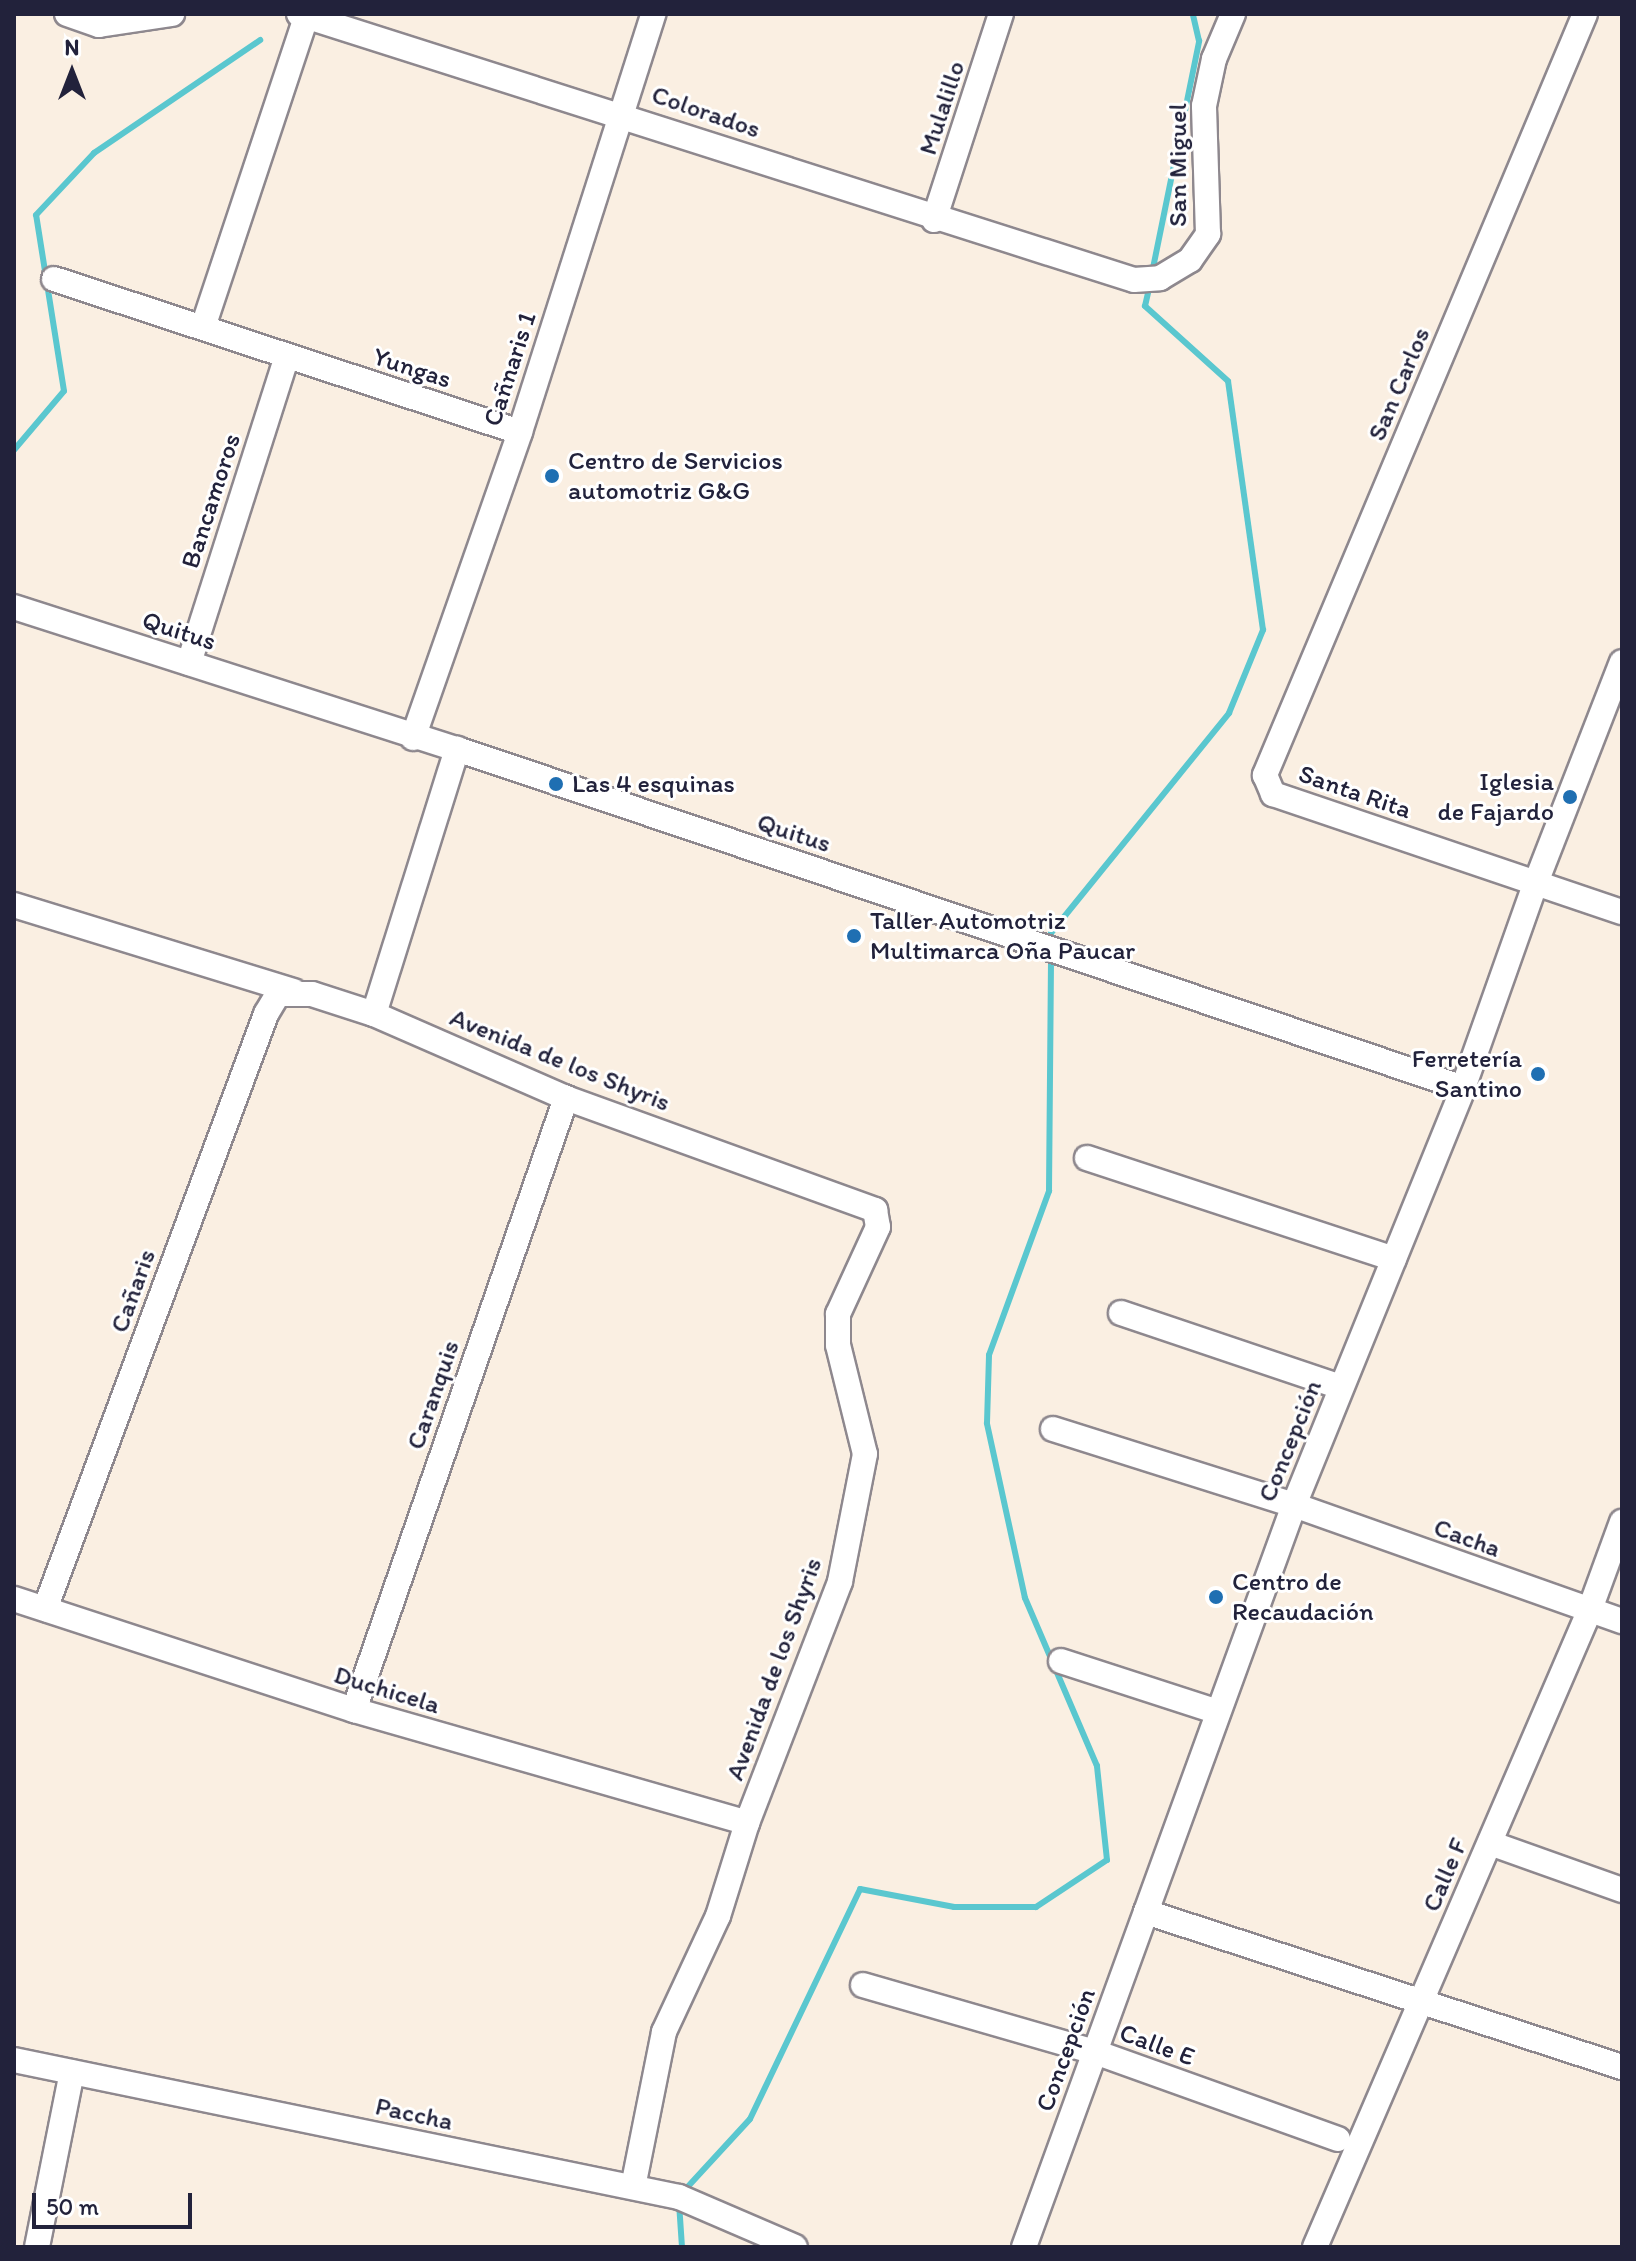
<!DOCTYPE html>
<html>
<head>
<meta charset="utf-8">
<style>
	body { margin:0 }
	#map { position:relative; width:1636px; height:2261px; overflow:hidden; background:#faefe2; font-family:Itim,sans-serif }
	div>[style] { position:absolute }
	.stream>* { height:6px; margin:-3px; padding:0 3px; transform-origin:3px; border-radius:3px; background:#5ac7cf }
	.roads { filter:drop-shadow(2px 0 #8e888e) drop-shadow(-2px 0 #8e888e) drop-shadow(0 2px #8e888e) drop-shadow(0 -2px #8e888e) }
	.street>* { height:24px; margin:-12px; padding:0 12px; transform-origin:12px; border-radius:12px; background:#fff }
	.dots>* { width:22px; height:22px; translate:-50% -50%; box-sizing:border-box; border:4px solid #fff; border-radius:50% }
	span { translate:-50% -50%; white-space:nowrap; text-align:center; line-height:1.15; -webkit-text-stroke:6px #fff; paint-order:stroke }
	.street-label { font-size:26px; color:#22223b }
	.poi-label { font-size:26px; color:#22223b }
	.left { translate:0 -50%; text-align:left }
	.right { translate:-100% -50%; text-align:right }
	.frame { position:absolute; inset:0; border:16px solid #22223b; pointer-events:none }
	.north { position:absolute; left:32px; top:32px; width:80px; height:80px; -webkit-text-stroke:6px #fff; paint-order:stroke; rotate:0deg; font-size:22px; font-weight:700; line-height:32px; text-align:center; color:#22223b }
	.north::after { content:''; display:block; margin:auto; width:28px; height:36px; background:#22223b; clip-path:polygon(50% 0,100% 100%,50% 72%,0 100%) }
	.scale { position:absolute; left:32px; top:2193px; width:160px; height:36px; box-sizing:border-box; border:4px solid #22223b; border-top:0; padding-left:10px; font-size:24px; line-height:28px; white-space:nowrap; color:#22223b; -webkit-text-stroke:6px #fff; paint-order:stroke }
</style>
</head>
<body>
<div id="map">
	<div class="stream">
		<div style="left:1152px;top:273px;width:237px;rotate:-78.5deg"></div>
		<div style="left:1199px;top:41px;width:28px;rotate:-103deg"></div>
		<div style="left:14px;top:450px;width:77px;rotate:-49.7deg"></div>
		<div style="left:64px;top:391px;width:178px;rotate:-99deg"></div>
		<div style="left:36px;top:215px;width:85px;rotate:-46.9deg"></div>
		<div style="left:94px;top:153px;width:201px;rotate:-34.2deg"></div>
		<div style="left:1051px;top:943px;width:10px;rotate:-90deg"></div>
		<div style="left:1051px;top:933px;width:283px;rotate:-51deg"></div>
		<div style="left:1229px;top:713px;width:90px;rotate:-67.7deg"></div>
		<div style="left:1263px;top:630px;width:251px;rotate:-98deg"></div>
		<div style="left:1228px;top:381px;width:112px;rotate:-137.9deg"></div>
		<div style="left:1145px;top:306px;width:23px;rotate:-77deg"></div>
		<div style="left:682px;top:2193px;width:100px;rotate:-47.4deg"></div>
		<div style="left:750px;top:2119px;width:255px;rotate:-64.4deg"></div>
		<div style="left:860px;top:1889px;width:96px;rotate:10.8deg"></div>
		<div style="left:954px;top:1907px;width:82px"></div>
		<div style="left:1036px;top:1907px;width:85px;rotate:-33.5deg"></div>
		<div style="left:1107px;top:1860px;width:95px;rotate:-96.1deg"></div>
		<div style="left:1097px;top:1766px;width:183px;rotate:-113.2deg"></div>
		<div style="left:1025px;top:1598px;width:179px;rotate:-102.3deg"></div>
		<div style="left:987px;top:1423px;width:68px;rotate:-88.3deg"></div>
		<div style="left:989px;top:1355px;width:175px;rotate:-69.9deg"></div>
		<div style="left:1049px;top:1191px;width:237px;rotate:-89.5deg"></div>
		<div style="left:679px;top:2203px;width:44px;rotate:86.1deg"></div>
	</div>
	<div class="roads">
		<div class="street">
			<div style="left:67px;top:14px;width:34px;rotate:19deg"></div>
			<div style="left:99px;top:25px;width:74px;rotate:-8.6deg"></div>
			<div style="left:299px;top:14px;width:876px;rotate:17.67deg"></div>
			<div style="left:1134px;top:280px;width:26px;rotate:-4deg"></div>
			<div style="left:1160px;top:278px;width:35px;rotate:-31deg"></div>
			<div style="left:1190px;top:260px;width:32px;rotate:-55deg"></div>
			<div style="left:1208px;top:234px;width:128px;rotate:-91.8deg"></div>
			<div style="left:1204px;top:106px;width:48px;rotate:-78deg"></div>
			<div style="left:1214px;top:59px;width:49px;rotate:-67.1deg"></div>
			<div style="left:1585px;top:14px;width:826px;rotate:112.81deg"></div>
			<div style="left:1265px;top:775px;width:21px;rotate:67deg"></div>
			<div style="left:1273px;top:794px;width:368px;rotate:18.7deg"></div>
			<div style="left:934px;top:220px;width:217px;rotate:-72deg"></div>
			<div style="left:54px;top:279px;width:490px;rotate:18.2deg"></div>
			<div style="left:203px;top:327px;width:327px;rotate:-71.6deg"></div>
			<div style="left:14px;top:607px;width:465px;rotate:17.8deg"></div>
			<div style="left:457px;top:749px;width:1062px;rotate:18.62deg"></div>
			<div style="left:189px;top:663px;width:322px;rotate:-72.3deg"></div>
			<div style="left:413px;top:738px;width:324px;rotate:-70.7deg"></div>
			<div style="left:520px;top:432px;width:439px;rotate:-72.3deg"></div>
			<div style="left:14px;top:905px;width:293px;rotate:17.1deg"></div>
			<div style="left:374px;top:1014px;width:278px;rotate:-72.6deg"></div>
			<div style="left:1087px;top:1158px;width:323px;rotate:18.2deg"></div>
			<div style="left:1121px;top:1313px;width:232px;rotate:18.6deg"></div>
			<div style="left:1053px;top:1429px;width:253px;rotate:17.5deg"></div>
			<div style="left:1294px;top:1505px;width:348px;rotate:19.5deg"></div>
			<div style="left:14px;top:1599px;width:358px;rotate:18.1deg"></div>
			<div style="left:354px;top:1710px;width:409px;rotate:16deg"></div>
			<div style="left:45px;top:1609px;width:635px;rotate:-69.62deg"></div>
			<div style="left:266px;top:1014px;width:23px;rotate:-59deg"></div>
			<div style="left:278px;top:994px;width:34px"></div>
			<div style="left:312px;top:994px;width:65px;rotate:17.9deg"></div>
			<div style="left:374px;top:1014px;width:210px;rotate:23.6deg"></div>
			<div style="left:566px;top:1098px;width:329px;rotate:19.9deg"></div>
			<div style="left:875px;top:1210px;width:17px;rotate:80deg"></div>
			<div style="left:878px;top:1227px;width:96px;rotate:114.7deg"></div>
			<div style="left:838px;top:1314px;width:31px;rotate:90deg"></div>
			<div style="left:838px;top:1345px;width:112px;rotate:76.1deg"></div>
			<div style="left:865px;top:1454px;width:130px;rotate:101.1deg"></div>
			<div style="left:840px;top:1582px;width:258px;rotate:111.1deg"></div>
			<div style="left:747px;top:1823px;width:97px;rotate:107.3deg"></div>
			<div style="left:718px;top:1916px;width:128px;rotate:115deg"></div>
			<div style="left:664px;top:2032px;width:158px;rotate:101.3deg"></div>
			<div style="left:1061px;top:1661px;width:165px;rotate:18deg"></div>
			<div style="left:354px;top:1710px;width:648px;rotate:-70.89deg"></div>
			<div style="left:1490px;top:1843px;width:140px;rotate:19.6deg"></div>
			<div style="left:1146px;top:1912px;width:501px;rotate:18.04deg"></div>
			<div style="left:863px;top:1985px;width:241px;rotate:16.1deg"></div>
			<div style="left:1095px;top:2052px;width:258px;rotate:19.7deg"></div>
			<div style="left:14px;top:2060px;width:679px;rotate:11.64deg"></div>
			<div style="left:679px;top:2197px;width:126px;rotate:23.3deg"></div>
			<div style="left:37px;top:2247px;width:178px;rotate:-78.7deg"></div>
			<div style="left:1024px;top:2247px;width:790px;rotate:-70deg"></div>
			<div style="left:1294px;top:1505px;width:450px;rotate:-67.9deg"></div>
			<div style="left:1463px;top:1088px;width:215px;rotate:-70.5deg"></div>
			<div style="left:1535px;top:885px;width:239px;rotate:-68.7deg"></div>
			<div style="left:1315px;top:2247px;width:692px;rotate:-66.66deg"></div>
			<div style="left:1589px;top:1612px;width:96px;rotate:-69.9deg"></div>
		</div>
	</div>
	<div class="dots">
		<div style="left:552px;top:476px;background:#1f6fb2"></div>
		<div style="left:556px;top:784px;background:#1f6fb2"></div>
		<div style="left:1570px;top:797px;background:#1f6fb2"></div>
		<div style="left:854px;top:936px;background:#1f6fb2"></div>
		<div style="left:1538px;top:1074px;background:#1f6fb2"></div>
		<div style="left:1216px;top:1597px;background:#1f6fb2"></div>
	</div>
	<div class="street-label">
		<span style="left:942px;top:108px;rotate:-72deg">Mulalillo</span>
		<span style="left:706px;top:112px;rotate:19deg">Colorados</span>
		<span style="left:1178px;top:165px;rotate:-90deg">San Miguel</span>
		<span style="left:412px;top:368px;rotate:18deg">Yungas</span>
		<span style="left:510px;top:369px;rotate:-72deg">Cañnaris 1</span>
		<span style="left:1399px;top:384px;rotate:-67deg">San Carlos</span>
		<span style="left:211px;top:501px;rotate:-72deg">Bancamoros</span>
		<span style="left:179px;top:631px;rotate:18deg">Quitus</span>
		<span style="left:1355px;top:792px;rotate:19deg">Santa Rita</span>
		<span style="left:794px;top:833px;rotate:18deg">Quitus</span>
		<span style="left:560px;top:1060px;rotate:22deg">Avenida de los Shyris</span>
		<span style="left:133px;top:1291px;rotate:-70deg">Cañaris</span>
		<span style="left:433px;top:1395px;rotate:-71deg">Caranquis</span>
		<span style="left:1290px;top:1441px;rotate:-68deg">Concepción</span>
		<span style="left:1467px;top:1538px;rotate:20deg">Cacha</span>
		<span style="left:774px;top:1669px;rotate:-70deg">Avenida de los Shyris</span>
		<span style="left:387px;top:1690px;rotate:17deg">Duchicela</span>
		<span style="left:1445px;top:1875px;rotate:-67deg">Calle F</span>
		<span style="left:1157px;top:2045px;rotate:20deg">Calle E</span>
		<span style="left:1066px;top:2050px;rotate:-70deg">Concepción</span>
		<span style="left:414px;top:2114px;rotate:12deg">Paccha</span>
	</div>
	<div class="poi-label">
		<span class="left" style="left:568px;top:476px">Centro de Servicios<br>automotriz G&amp;G</span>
		<span class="right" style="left:1554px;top:797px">Iglesia<br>de Fajardo</span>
		<span class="left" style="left:572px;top:784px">Las 4 esquinas</span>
		<span class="left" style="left:870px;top:936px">Taller Automotriz<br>Multimarca Oña Paucar</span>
		<span class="right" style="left:1522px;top:1074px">Ferretería<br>Santino</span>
		<span class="left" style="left:1232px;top:1597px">Centro de<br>Recaudación</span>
	</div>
	<div class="frame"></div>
	<div class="north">N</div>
	<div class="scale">50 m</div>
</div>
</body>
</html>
